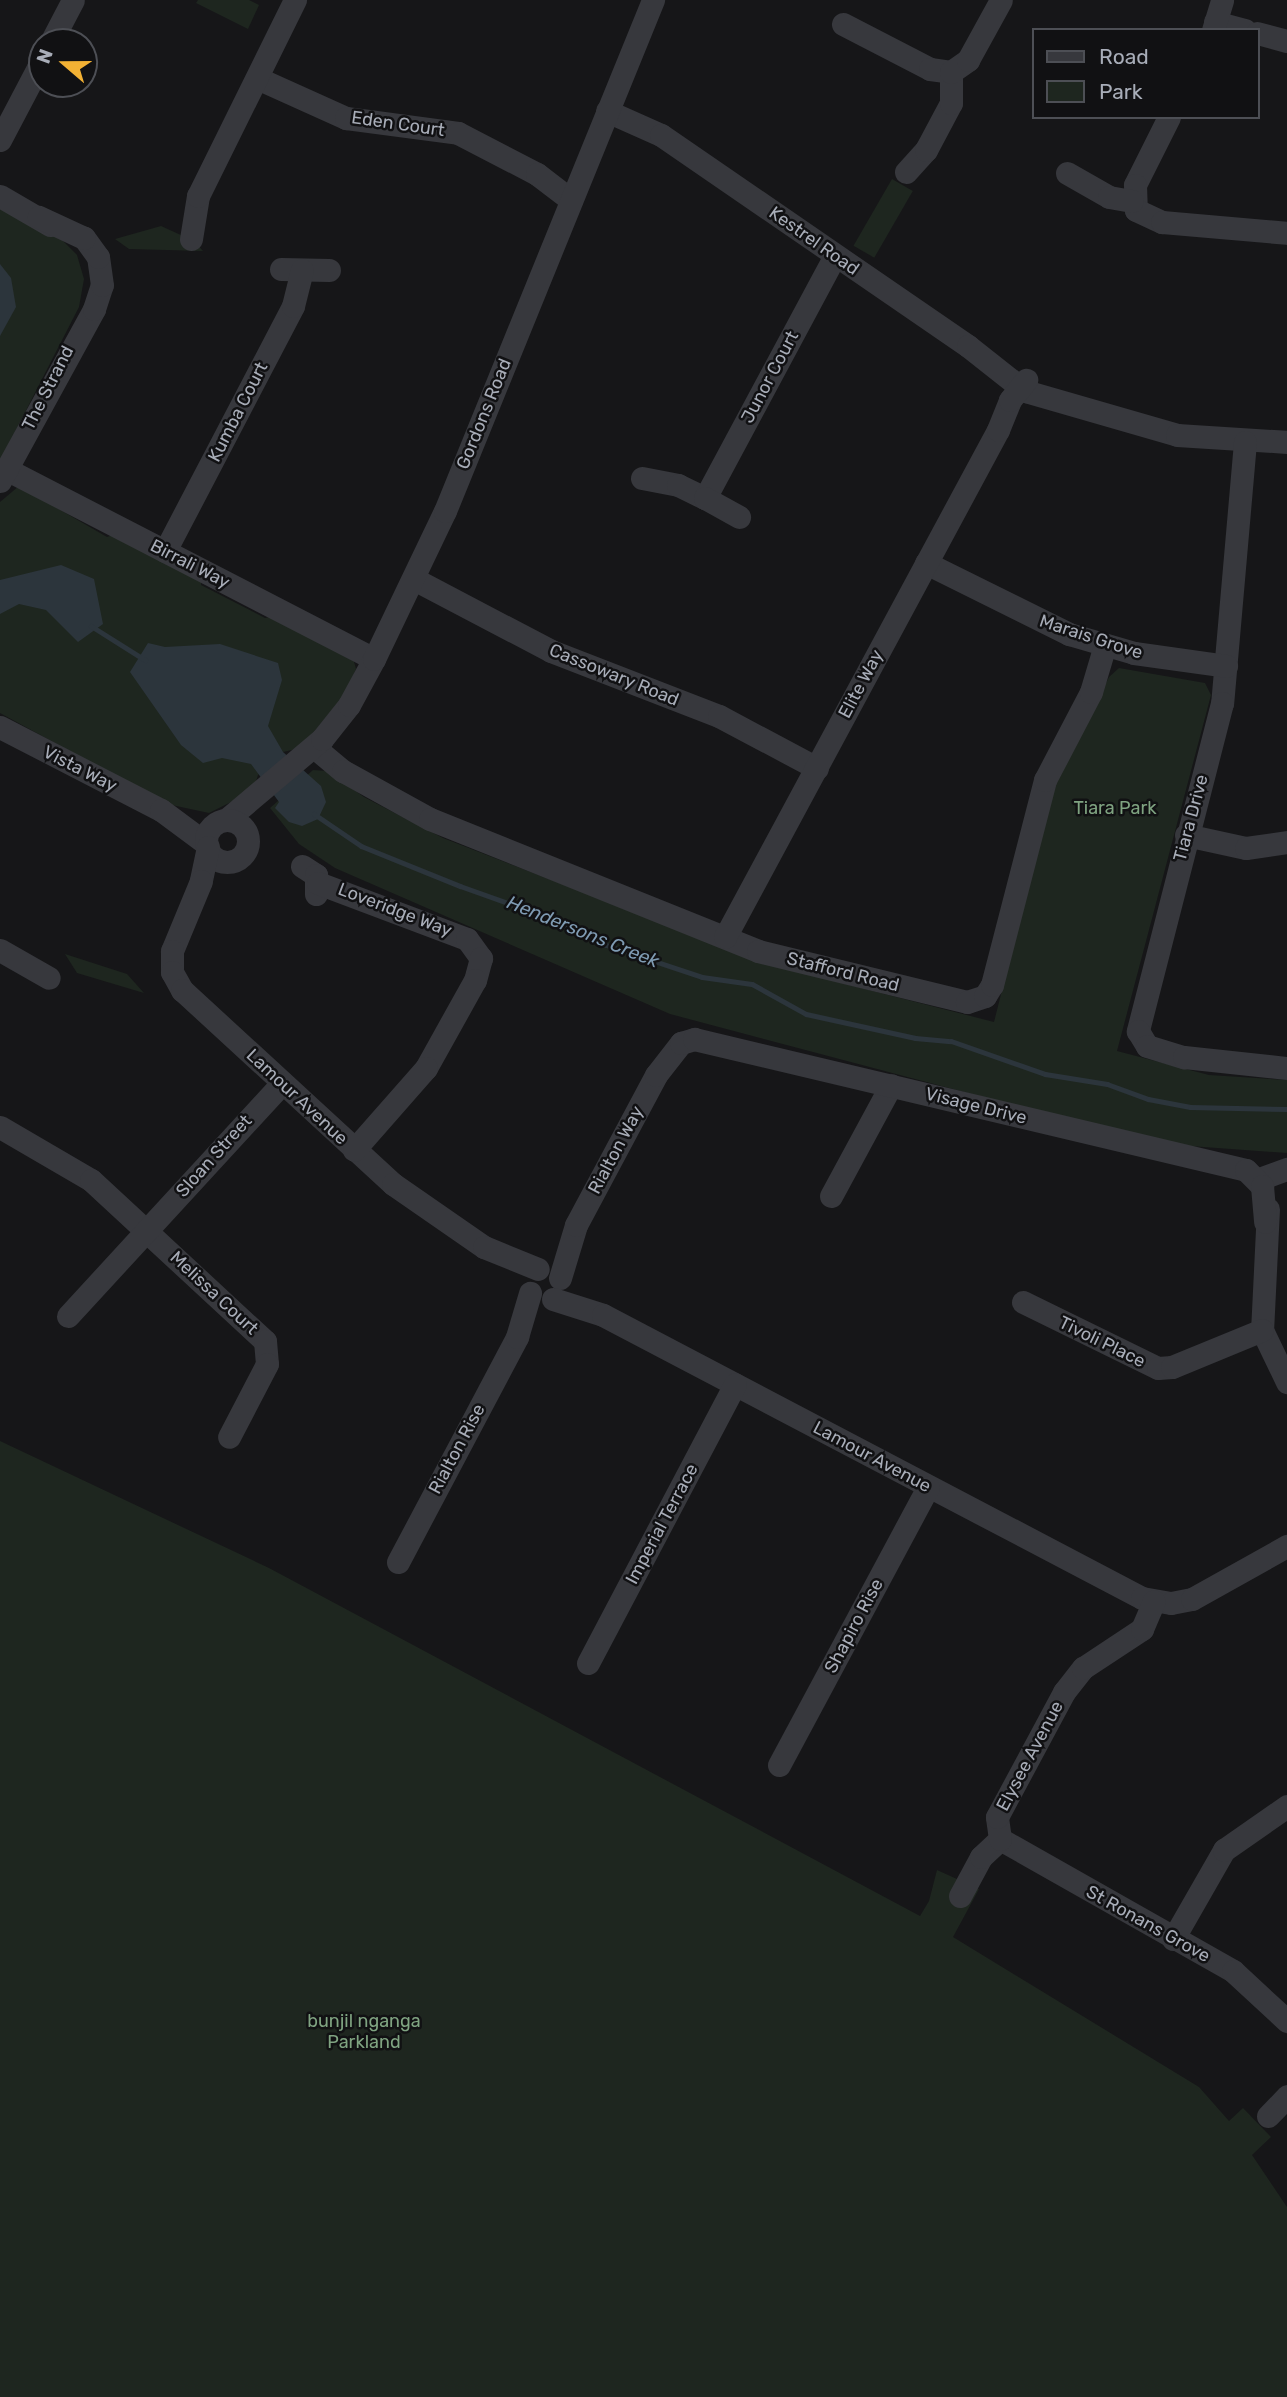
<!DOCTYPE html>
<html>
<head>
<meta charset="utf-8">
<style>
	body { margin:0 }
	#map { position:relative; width:1287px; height:2397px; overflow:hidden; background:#161618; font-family:Rubik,sans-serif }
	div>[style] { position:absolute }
	.green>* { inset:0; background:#1e261f; transform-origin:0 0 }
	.water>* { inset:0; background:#2c353c }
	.stream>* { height:5px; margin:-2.5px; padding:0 2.5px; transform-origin:2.5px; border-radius:2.5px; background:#2c353c }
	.minor>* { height:23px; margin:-11.5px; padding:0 11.5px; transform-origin:11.5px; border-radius:11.5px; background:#37383d }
	.minor>.ring { margin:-11.5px; padding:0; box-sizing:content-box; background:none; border:23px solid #37383d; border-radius:50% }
	span { translate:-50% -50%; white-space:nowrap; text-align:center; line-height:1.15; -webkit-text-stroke:5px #111113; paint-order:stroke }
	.street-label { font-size:18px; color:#a8adb8 }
	.park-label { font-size:18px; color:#7fa381 }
	.water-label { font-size:19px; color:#7f9bb3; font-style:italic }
	.legend { position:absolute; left:1032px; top:28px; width:228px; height:91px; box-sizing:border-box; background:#111113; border:2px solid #4d4f55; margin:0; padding:9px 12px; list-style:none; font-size:21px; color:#a8adb8 }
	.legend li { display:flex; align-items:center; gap:14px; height:35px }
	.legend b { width:35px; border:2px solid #4d4f55 }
	.north { position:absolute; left:28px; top:28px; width:70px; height:70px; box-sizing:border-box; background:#111113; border:2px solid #4d4f55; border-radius:50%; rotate:290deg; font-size:19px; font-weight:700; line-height:28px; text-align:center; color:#a8adb8 }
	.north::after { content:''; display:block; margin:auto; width:24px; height:32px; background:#f2b134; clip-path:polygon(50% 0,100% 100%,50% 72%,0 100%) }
</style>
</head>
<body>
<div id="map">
	<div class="green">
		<div style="clip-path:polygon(198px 0,249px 0,259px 5px,248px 29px,196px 3px)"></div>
		<div style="left:892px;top:179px;width:24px;height:77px;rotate:30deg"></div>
		<div style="clip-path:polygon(0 206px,61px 239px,77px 255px,84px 279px,79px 307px,0 461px)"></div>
		<div style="clip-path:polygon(161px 226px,194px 241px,203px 251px,129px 249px,115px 239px)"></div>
		<div style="clip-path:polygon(19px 486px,107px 537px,115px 534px,201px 578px,201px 585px,265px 618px,275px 616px,353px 658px,356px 669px,345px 694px,301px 748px,283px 752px,258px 775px,253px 791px,209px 813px,167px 804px,0 713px,0 502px)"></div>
		<div style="clip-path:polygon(1119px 668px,1205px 683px,1211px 695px,1117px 1051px,1209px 1075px,1287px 1080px,1287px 1153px,1190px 1146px,1032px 1110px,670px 1014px,335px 868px,299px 844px,270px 808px,313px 770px,327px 771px,364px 797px,443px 838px,771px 965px,994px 1022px,1052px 792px,1109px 677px)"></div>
		<div style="clip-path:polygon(65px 954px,127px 974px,144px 993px,77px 973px)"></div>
		<div style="clip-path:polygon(0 1441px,269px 1568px,920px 1916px,929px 1901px,937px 1870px,979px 1889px,953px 1937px,1199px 2087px,1229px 2121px,1243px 2108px,1271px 2137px,1252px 2155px,1287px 2207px,1287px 2397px,0 2397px)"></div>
	</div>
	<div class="water">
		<div style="clip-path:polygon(0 264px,11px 278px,16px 307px,0 336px)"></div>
		<div style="clip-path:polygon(61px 565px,94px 579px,103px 624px,78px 642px,46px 610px,19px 604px,0 614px,0 580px)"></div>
		<div style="clip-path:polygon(148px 643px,165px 647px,220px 644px,278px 663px,282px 680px,268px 726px,283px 752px,321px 786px,326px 802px,318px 819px,302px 826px,289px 822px,275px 808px,279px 802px,251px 764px,222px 758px,203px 763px,181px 745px,130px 672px)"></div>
	</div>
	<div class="stream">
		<div style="left:91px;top:626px;width:64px;rotate:32.2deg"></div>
		<div style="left:314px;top:814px;width:57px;rotate:34.2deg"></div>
		<div style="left:361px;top:846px;width:107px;rotate:22deg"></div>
		<div style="left:460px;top:886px;width:77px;rotate:19.6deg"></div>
		<div style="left:533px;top:912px;width:80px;rotate:24.3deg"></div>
		<div style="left:606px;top:945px;width:101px;rotate:18.4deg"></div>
		<div style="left:702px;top:977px;width:50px;rotate:8deg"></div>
		<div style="left:752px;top:984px;width:62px;rotate:29.1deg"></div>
		<div style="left:806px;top:1014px;width:112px;rotate:12.4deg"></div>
		<div style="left:915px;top:1038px;width:36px;rotate:5deg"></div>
		<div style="left:951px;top:1041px;width:100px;rotate:19.3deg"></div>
		<div style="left:1045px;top:1074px;width:63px;rotate:9.2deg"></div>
		<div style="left:1107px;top:1084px;width:44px;rotate:20.1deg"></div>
		<div style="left:1148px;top:1099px;width:43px;rotate:10.8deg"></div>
		<div style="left:1190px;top:1107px;width:97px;rotate:1.2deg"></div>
	</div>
	<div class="minor">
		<div style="left:1215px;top:22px;width:31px;rotate:15deg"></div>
		<div style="left:843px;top:24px;width:98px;rotate:27.3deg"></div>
		<div style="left:930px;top:69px;width:21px;rotate:8deg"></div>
		<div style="left:1213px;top:30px;width:31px;rotate:-73deg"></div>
		<div style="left:1257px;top:33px;width:31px;rotate:15deg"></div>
		<div style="left:51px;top:42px;width:47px;rotate:-62.4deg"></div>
		<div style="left:257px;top:78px;width:98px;rotate:24.2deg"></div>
		<div style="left:346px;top:118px;width:113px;rotate:7.6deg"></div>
		<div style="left:458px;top:133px;width:89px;rotate:27.4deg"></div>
		<div style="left:537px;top:174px;width:43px;rotate:37.4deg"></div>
		<div style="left:607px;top:111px;width:59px;rotate:24deg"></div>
		<div style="left:661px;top:135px;width:373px;rotate:34.5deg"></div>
		<div style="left:968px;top:346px;width:73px;rotate:38.3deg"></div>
		<div style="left:1025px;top:391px;width:158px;rotate:16.1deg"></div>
		<div style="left:1177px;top:435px;width:110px;rotate:3.6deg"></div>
		<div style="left:1169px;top:117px;width:76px;rotate:116.6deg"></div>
		<div style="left:1135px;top:185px;width:25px;rotate:88deg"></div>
		<div style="left:1136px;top:210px;width:29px;rotate:25deg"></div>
		<div style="left:1162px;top:222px;width:125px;rotate:5deg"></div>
		<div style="left:0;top:140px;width:90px;rotate:-62.3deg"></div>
		<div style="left:906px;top:172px;width:30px;rotate:-48deg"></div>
		<div style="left:926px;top:150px;width:53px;rotate:-62deg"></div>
		<div style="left:951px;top:103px;width:31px;rotate:-90deg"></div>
		<div style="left:951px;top:72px;width:21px;rotate:-35deg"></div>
		<div style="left:968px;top:60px;width:68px;rotate:-61.2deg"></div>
		<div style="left:1067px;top:173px;width:48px;rotate:29.7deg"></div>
		<div style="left:1109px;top:197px;width:23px;rotate:10deg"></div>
		<div style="left:0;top:196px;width:58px;rotate:30.1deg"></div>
		<div style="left:191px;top:239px;width:44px;rotate:-80.8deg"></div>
		<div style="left:198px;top:196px;width:219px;rotate:-63.7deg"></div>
		<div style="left:281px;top:269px;width:48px;rotate:1.2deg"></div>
		<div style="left:1245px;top:442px;width:262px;rotate:95deg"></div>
		<div style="left:1222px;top:703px;width:339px;rotate:104.4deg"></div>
		<div style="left:1138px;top:1031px;width:17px;rotate:59deg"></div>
		<div style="left:1147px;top:1046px;width:39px;rotate:17deg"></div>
		<div style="left:1184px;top:1057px;width:104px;rotate:6.1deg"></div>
		<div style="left:6px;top:469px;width:414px;rotate:27.3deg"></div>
		<div style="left:642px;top:478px;width:37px;rotate:11deg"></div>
		<div style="left:678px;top:485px;width:30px;rotate:26deg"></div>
		<div style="left:705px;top:498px;width:275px;rotate:-61.8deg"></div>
		<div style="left:0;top:481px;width:196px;rotate:-61.3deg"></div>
		<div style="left:94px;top:309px;width:25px;rotate:-72deg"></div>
		<div style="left:102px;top:285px;width:28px;rotate:-98deg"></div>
		<div style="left:98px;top:257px;width:24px;rotate:-126deg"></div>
		<div style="left:84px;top:238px;width:50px;rotate:-155deg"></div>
		<div style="left:705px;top:498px;width:39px;rotate:29deg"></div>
		<div style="left:165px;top:551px;width:276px;rotate:-62.4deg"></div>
		<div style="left:293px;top:306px;width:37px;rotate:-76deg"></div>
		<div style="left:926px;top:563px;width:160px;rotate:26.4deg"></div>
		<div style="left:1069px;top:634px;width:68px;rotate:16.3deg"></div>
		<div style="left:1134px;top:653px;width:93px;rotate:8deg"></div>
		<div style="left:414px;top:579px;width:155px;rotate:27.7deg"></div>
		<div style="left:551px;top:651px;width:180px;rotate:21.2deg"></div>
		<div style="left:719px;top:716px;width:111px;rotate:28deg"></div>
		<div style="left:0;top:727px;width:181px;rotate:27.3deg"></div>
		<div style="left:161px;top:810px;width:57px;rotate:36.5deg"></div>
		<div style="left:314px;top:747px;width:38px;rotate:40deg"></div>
		<div style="left:343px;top:771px;width:99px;rotate:28.9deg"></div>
		<div style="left:430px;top:819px;width:354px;rotate:21.9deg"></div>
		<div style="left:758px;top:951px;width:215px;rotate:13.7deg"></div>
		<div style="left:967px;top:1002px;width:19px;rotate:-18deg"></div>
		<div style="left:985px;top:996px;width:13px;rotate:-58deg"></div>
		<div style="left:992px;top:985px;width:212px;rotate:-75.5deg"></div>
		<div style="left:1045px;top:780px;width:99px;rotate:-62.4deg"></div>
		<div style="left:1091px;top:692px;width:49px;rotate:-73.4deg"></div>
		<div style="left:226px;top:820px;width:126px;rotate:-40.2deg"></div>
		<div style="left:322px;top:739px;width:43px;rotate:-51.5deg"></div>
		<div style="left:349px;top:705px;width:52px;rotate:-61.5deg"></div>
		<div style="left:374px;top:659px;width:164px;rotate:-64.4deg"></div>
		<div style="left:445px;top:511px;width:552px;rotate:-67.85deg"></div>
		<div class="ring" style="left:206px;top:820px;width:19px;height:19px"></div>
		<div style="left:1186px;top:835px;width:61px;rotate:12.2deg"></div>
		<div style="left:1246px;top:848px;width:41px;rotate:-8.3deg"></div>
		<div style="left:208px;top:847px;width:35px;rotate:102deg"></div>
		<div style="left:201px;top:881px;width:76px;rotate:112.5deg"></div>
		<div style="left:172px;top:951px;width:21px;rotate:90deg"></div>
		<div style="left:172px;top:972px;width:21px;rotate:61deg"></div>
		<div style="left:182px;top:990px;width:287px;rotate:42.6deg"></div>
		<div style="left:393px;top:1184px;width:111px;rotate:34.7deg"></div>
		<div style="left:484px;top:1247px;width:58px;rotate:22.2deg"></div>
		<div style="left:302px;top:866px;width:17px;rotate:33deg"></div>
		<div style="left:316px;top:875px;width:19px;rotate:90deg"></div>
		<div style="left:318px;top:883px;width:159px;rotate:20.6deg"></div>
		<div style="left:467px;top:939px;width:24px;rotate:54deg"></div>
		<div style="left:481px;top:958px;width:23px;rotate:105deg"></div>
		<div style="left:475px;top:980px;width:101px;rotate:119.1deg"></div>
		<div style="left:426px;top:1068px;width:109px;rotate:131.3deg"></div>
		<div style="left:725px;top:937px;width:576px;rotate:-61.7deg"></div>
		<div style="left:998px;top:430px;width:32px;rotate:-68deg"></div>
		<div style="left:1010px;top:400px;width:26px;rotate:-51deg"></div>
		<div style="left:0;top:950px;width:56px;rotate:29.7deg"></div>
		<div style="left:0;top:1127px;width:105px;rotate:30.2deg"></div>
		<div style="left:91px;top:1180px;width:237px;rotate:42.8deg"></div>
		<div style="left:265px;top:1341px;width:23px;rotate:85deg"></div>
		<div style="left:267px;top:1364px;width:82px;rotate:117.5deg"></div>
		<div style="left:1259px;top:1179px;width:30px;rotate:-20deg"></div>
		<div style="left:831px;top:1196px;width:126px;rotate:-61.6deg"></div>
		<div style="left:1268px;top:1209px;width:121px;rotate:92.8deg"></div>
		<div style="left:1262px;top:1330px;width:58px;rotate:64.3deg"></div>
		<div style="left:560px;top:1278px;width:55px;rotate:-73.2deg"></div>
		<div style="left:576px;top:1225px;width:170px;rotate:-61.9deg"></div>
		<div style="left:656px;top:1075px;width:41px;rotate:-52deg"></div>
		<div style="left:681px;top:1043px;width:14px;rotate:-17deg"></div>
		<div style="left:694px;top:1039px;width:567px;rotate:13.35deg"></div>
		<div style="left:1246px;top:1170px;width:23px;rotate:45deg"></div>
		<div style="left:1262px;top:1186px;width:36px;rotate:85deg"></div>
		<div style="left:553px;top:1299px;width:52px;rotate:17.7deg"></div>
		<div style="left:603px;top:1315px;width:609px;rotate:27.7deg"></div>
		<div style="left:1142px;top:1598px;width:29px;rotate:10deg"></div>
		<div style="left:1171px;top:1603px;width:21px;rotate:-11deg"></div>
		<div style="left:1192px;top:1599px;width:109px;rotate:-29.2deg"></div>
		<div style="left:1023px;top:1302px;width:150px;rotate:26.1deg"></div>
		<div style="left:1158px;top:1368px;width:14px;rotate:-4deg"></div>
		<div style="left:1172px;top:1367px;width:97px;rotate:-22.3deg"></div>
		<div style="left:68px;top:1316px;width:316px;rotate:-47.4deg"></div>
		<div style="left:398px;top:1562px;width:255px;rotate:-62.1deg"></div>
		<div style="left:517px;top:1337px;width:46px;rotate:-73.5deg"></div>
		<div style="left:588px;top:1663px;width:315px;rotate:-62.2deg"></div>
		<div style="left:779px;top:1765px;width:315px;rotate:-61.8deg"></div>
		<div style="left:1000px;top:1839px;width:268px;rotate:29.5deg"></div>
		<div style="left:1233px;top:1971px;width:74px;rotate:42.8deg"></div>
		<div style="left:960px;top:1896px;width:44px;rotate:-61.7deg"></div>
		<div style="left:981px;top:1857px;width:26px;rotate:-43deg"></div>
		<div style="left:1000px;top:1839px;width:22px;rotate:-98deg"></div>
		<div style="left:997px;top:1817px;width:142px;rotate:-61.8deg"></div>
		<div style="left:1064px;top:1692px;width:31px;rotate:-52deg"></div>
		<div style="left:1083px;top:1668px;width:71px;rotate:-33.5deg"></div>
		<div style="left:1142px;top:1629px;width:30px;rotate:-67deg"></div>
		<div style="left:1173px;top:1939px;width:103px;rotate:-60.2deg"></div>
		<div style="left:1224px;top:1850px;width:77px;rotate:-34.9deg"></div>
		<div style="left:1268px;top:2116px;width:28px;rotate:-46deg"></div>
	</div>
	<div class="street-label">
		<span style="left:398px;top:124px;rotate:8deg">Eden Court</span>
		<span style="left:814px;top:241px;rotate:35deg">Kestrel Road</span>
		<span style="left:770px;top:377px;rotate:-62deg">Junor Court</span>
		<span style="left:48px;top:388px;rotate:-63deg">The Strand</span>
		<span style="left:238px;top:412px;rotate:-63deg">Kumba Court</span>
		<span style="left:484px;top:414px;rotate:-68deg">Gordons Road</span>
		<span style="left:190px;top:564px;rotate:27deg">Birrali Way</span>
		<span style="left:1091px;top:637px;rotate:18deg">Marais Grove</span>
		<span style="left:614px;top:675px;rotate:22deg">Cassowary Road</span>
		<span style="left:861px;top:684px;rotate:-62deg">Elite Way</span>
		<span style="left:80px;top:769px;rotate:27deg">Vista Way</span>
		<span style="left:1191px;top:818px;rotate:-75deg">Tiara Drive</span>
		<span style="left:395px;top:910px;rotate:21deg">Loveridge Way</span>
		<span style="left:843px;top:972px;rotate:14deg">Stafford Road</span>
		<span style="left:297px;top:1097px;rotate:43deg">Lamour Avenue</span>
		<span style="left:976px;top:1106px;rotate:14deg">Visage Drive</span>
		<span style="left:616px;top:1150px;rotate:-62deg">Rialton Way</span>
		<span style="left:214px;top:1156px;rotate:-48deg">Sloan Street</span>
		<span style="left:214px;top:1293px;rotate:43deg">Melissa Court</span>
		<span style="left:1102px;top:1342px;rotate:26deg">Tivoli Place</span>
		<span style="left:457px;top:1449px;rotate:-62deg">Rialton Rise</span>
		<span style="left:872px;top:1457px;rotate:28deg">Lamour Avenue</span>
		<span style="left:662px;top:1524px;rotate:-62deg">Imperial Terrace</span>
		<span style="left:854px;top:1626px;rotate:-62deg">Shapiro Rise</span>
		<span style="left:1030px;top:1756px;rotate:-62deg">Elysee Avenue</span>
		<span style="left:1148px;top:1924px;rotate:29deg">St Ronans Grove</span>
	</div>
	<div class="park-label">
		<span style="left:1115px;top:808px">Tiara Park</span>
		<span style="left:364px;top:2032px">bunjil nganga<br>Parkland</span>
	</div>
	<div class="water-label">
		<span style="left:583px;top:932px;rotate:22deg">Hendersons Creek</span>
	</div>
	<ul class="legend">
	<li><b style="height:9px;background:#37383d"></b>Road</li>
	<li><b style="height:19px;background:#1e261f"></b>Park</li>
	</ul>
	<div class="north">N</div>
</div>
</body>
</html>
